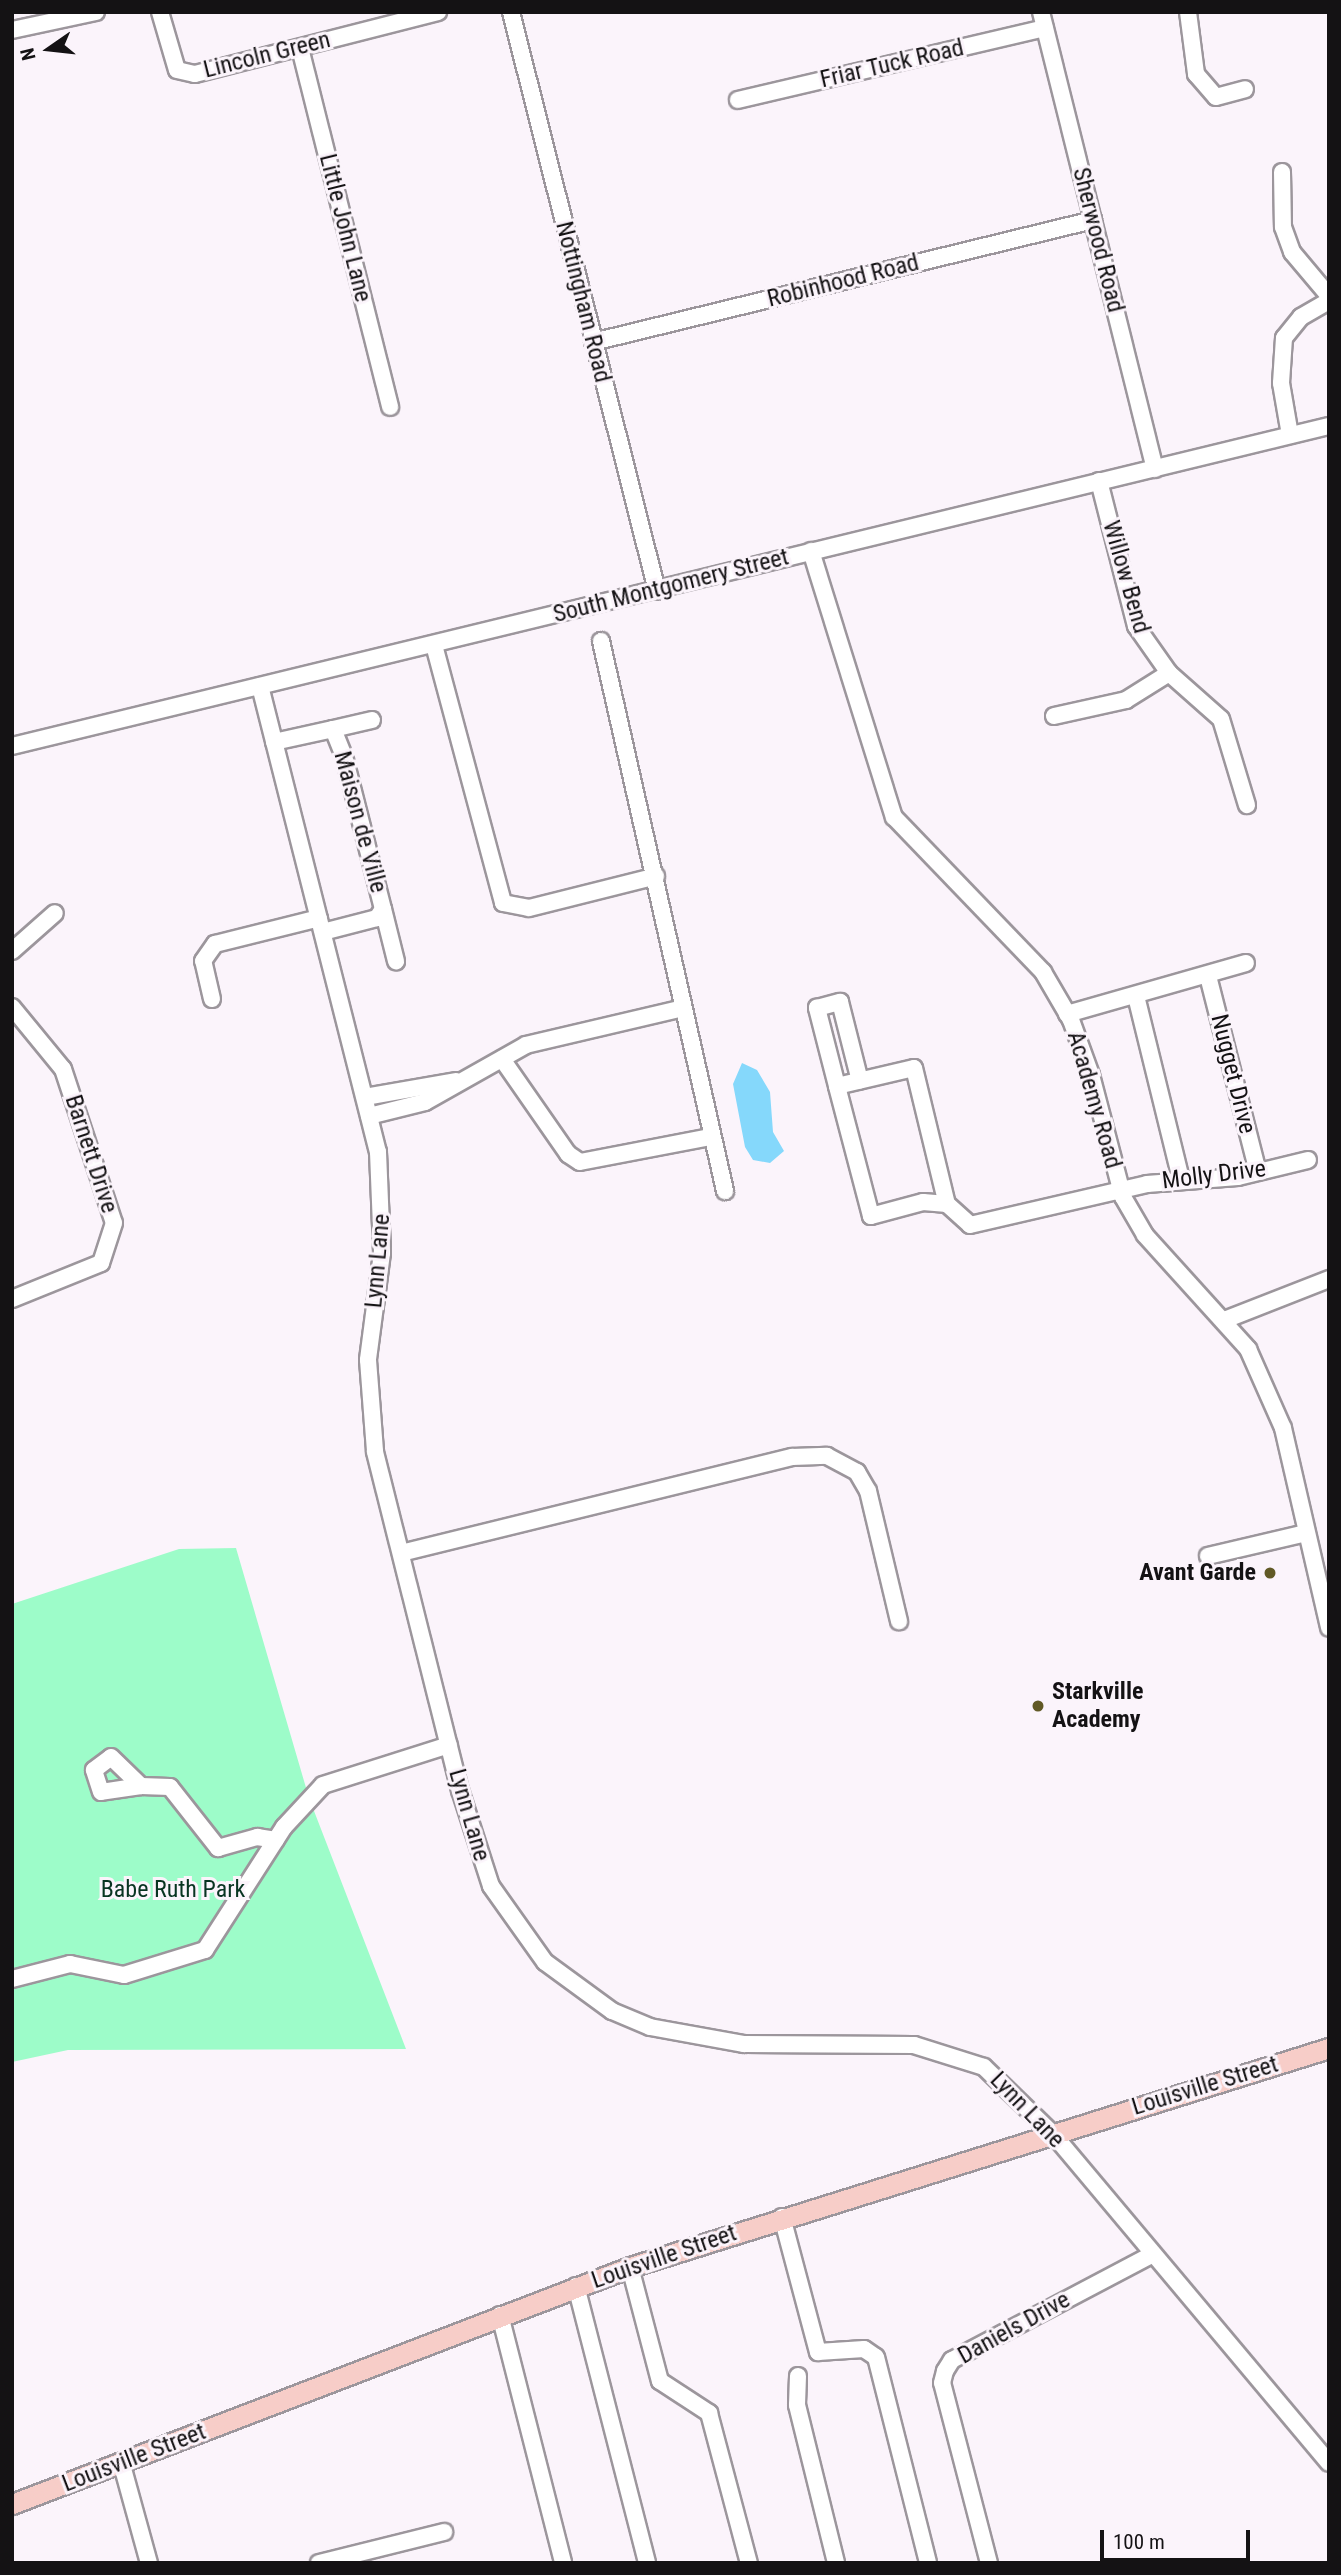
<!DOCTYPE html>
<html>
<head>
<meta charset="utf-8">
<style>
	body { margin:0 }
	#map { position:relative; width:1341px; height:2575px; overflow:hidden; background:#fbf4fb; font-family:"Roboto Condensed",sans-serif }
	div>[style] { position:absolute }
	.green>* { inset:0; background:#9dfcc9 }
	.water>* { inset:0; background:#85d8fb }
	.roads { filter:drop-shadow(2px 0 #9c969c) drop-shadow(-2px 0 #9c969c) drop-shadow(0 2px #9c969c) drop-shadow(0 -2px #9c969c) }
	.minor>* { height:16px; margin:-8px; padding:0 8px; transform-origin:8px; border-radius:8px; background:#fff }
	.major>* { height:19px; margin:-9.5px; padding:0 9.5px; transform-origin:9.5px; border-radius:9.5px; background:#f7cdc8 }
	.dots>* { width:19px; height:19px; translate:-50% -50%; box-sizing:border-box; border:4px solid #fbf4fb; border-radius:50% }
	span { translate:-50% -50%; white-space:nowrap; text-align:center; line-height:1.15; -webkit-text-stroke:6px #fbf4fb; paint-order:stroke }
	.street-label { font-size:24px; color:#141214 }
	.poi-label { font-size:24px; color:#141214; font-weight:700 }
	.right { translate:-100% -50%; text-align:right }
	.left { translate:0 -50%; text-align:left }
	.park-label { font-size:24px; color:#083421 }
	.frame { position:absolute; inset:0; border:14px solid #141214; pointer-events:none }
	.north { position:absolute; left:14px; top:14px; width:70px; height:70px; -webkit-text-stroke:5px #fbf4fb; paint-order:stroke; rotate:256deg; font-size:19px; font-weight:700; line-height:28px; text-align:center; color:#141214 }
	.north::after { content:''; display:block; margin:auto; width:24px; height:32px; background:#141214; clip-path:polygon(50% 0,100% 100%,50% 72%,0 100%) }
	.scale { position:absolute; left:1100px; top:2530px; width:150px; height:32px; box-sizing:border-box; border:4px solid #141214; border-top:0; padding-left:9px; font-size:21px; line-height:24px; white-space:nowrap; color:#141214; -webkit-text-stroke:5px #fbf4fb; paint-order:stroke }
</style>
</head>
<body>
<div id="map">
	<div class="green">
		<div style="clip-path:polygon(236px 1548px,309px 1798px,406px 2049px,68px 2050px,12px 2062px,12px 1604px,179px 1549px)"></div>
	</div>
	<div class="water">
		<div style="clip-path:polygon(742px 1063px,757px 1070px,770px 1092px,773px 1132px,784px 1151px,770px 1163px,753px 1160px,745px 1147px,733px 1084px)"></div>
	</div>
	<div class="roads">
		<div class="minor">
			<div style="left:160px;top:12px;width:60px;rotate:73.7deg"></div>
			<div style="left:177px;top:70px;width:18px;rotate:13deg"></div>
			<div style="left:195px;top:74px;width:251px;rotate:-14.3deg"></div>
			<div style="left:511px;top:12px;width:597px;rotate:75.85deg"></div>
			<div style="left:1041px;top:12px;width:471px;rotate:76deg"></div>
			<div style="left:1188px;top:12px;width:63px;rotate:82.6deg"></div>
			<div style="left:1196px;top:74px;width:30px;rotate:49deg"></div>
			<div style="left:1216px;top:97px;width:30px;rotate:-15deg"></div>
			<div style="left:12px;top:30px;width:86px;rotate:-12.1deg"></div>
			<div style="left:300px;top:48px;width:370px;rotate:75.9deg"></div>
			<div style="left:738px;top:100px;width:315px;rotate:-13.2deg"></div>
			<div style="left:1282px;top:172px;width:55px;rotate:89deg"></div>
			<div style="left:1283px;top:227px;width:27px;rotate:70deg"></div>
			<div style="left:1292px;top:252px;width:57px;rotate:49.9deg"></div>
			<div style="left:593px;top:342px;width:515px;rotate:-13.71deg"></div>
			<div style="left:1290px;top:435px;width:53px;rotate:-99.8deg"></div>
			<div style="left:1281px;top:383px;width:45px;rotate:-86.2deg"></div>
			<div style="left:1284px;top:338px;width:27px;rotate:-51deg"></div>
			<div style="left:1301px;top:317px;width:32px;rotate:-30deg"></div>
			<div style="left:1099px;top:481px;width:150px;rotate:75.7deg"></div>
			<div style="left:1136px;top:626px;width:57px;rotate:54.9deg"></div>
			<div style="left:1169px;top:673px;width:69px;rotate:41.5deg"></div>
			<div style="left:1221px;top:719px;width:90px;rotate:73.2deg"></div>
			<div style="left:811px;top:551px;width:279px;rotate:72.7deg"></div>
			<div style="left:894px;top:817px;width:215px;rotate:46.1deg"></div>
			<div style="left:1043px;top:972px;width:56px;rotate:59.7deg"></div>
			<div style="left:1071px;top:1020px;width:59px;rotate:70deg"></div>
			<div style="left:1091px;top:1075px;width:126px;rotate:75.3deg"></div>
			<div style="left:1123px;top:1197px;width:44px;rotate:59.9deg"></div>
			<div style="left:1145px;top:1235px;width:154px;rotate:47.9deg"></div>
			<div style="left:1248px;top:1349px;width:86px;rotate:66.1deg"></div>
			<div style="left:1283px;top:1428px;width:205px;rotate:77deg"></div>
			<div style="left:601px;top:641px;width:564px;rotate:77.29deg"></div>
			<div style="left:434px;top:645px;width:267px;rotate:75deg"></div>
			<div style="left:503px;top:903px;width:26px;rotate:11deg"></div>
			<div style="left:529px;top:908px;width:131px;rotate:-14.1deg"></div>
			<div style="left:260px;top:686px;width:481px;rotate:75.8deg"></div>
			<div style="left:378px;top:1152px;width:101px;rotate:87.7deg"></div>
			<div style="left:382px;top:1253px;width:108px;rotate:97.5deg"></div>
			<div style="left:368px;top:1360px;width:92px;rotate:85.6deg"></div>
			<div style="left:375px;top:1452px;width:349px;rotate:75.9deg"></div>
			<div style="left:460px;top:1790px;width:101px;rotate:72.1deg"></div>
			<div style="left:491px;top:1886px;width:93px;rotate:54.6deg"></div>
			<div style="left:545px;top:1962px;width:83px;rotate:36.2deg"></div>
			<div style="left:612px;top:2011px;width:41px;rotate:22.8deg"></div>
			<div style="left:650px;top:2027px;width:96px;rotate:10.3deg"></div>
			<div style="left:744px;top:2044px;width:170px;rotate:0.3deg"></div>
			<div style="left:914px;top:2045px;width:73px;rotate:17.4deg"></div>
			<div style="left:984px;top:2067px;width:96px;rotate:44.2deg"></div>
			<div style="left:1053px;top:2134px;width:429px;rotate:50deg"></div>
			<div style="left:1054px;top:716px;width:74px;rotate:-12.5deg"></div>
			<div style="left:1126px;top:700px;width:51px;rotate:-32.1deg"></div>
			<div style="left:333px;top:729px;width:40px;rotate:-13deg"></div>
			<div style="left:274px;top:742px;width:60px;rotate:-12.4deg"></div>
			<div style="left:333px;top:729px;width:29px;rotate:68deg"></div>
			<div style="left:344px;top:756px;width:158px;rotate:75.7deg"></div>
			<div style="left:383px;top:909px;width:11px;rotate:124deg"></div>
			<div style="left:377px;top:918px;width:56px;rotate:165.5deg"></div>
			<div style="left:12px;top:746px;width:1355px;rotate:-13.66deg"></div>
			<div style="left:383px;top:909px;width:54px;rotate:76deg"></div>
			<div style="left:12px;top:951px;width:57px;rotate:-41.5deg"></div>
			<div style="left:1208px;top:976px;width:202px;rotate:75.7deg"></div>
			<div style="left:1136px;top:996px;width:188px;rotate:76.2deg"></div>
			<div style="left:212px;top:999px;width:39px;rotate:-103deg"></div>
			<div style="left:203px;top:961px;width:21px;rotate:-55deg"></div>
			<div style="left:215px;top:944px;width:107px;rotate:-14deg"></div>
			<div style="left:12px;top:1007px;width:80px;rotate:50.6deg"></div>
			<div style="left:63px;top:1069px;width:162px;rotate:71.7deg"></div>
			<div style="left:114px;top:1223px;width:42px;rotate:108deg"></div>
			<div style="left:101px;top:1263px;width:96px;rotate:158deg"></div>
			<div style="left:1067px;top:1014px;width:186px;rotate:-15.9deg"></div>
			<div style="left:502px;top:1059px;width:116px;rotate:55.2deg"></div>
			<div style="left:568px;top:1154px;width:14px;rotate:34deg"></div>
			<div style="left:580px;top:1162px;width:132px;rotate:-10.9deg"></div>
			<div style="left:837px;top:1086px;width:81px;rotate:-104.4deg"></div>
			<div style="left:817px;top:1008px;width:24px;rotate:-15deg"></div>
			<div style="left:840px;top:1002px;width:81px;rotate:75.8deg"></div>
			<div style="left:365px;top:1097px;width:92px;rotate:-10deg"></div>
			<div style="left:369px;top:1116px;width:58px;rotate:-14deg"></div>
			<div style="left:425px;top:1102px;width:116px;rotate:-29.4deg"></div>
			<div style="left:526px;top:1045px;width:157px;rotate:-13.2deg"></div>
			<div style="left:947px;top:1204px;width:24px;rotate:-175deg"></div>
			<div style="left:923px;top:1202px;width:54px;rotate:164.9deg"></div>
			<div style="left:871px;top:1216px;width:134px;rotate:-104.7deg"></div>
			<div style="left:837px;top:1086px;width:79px;rotate:-13.2deg"></div>
			<div style="left:914px;top:1068px;width:140px;rotate:76.4deg"></div>
			<div style="left:947px;top:1204px;width:31px;rotate:42deg"></div>
			<div style="left:970px;top:1225px;width:182px;rotate:-13deg"></div>
			<div style="left:1147px;top:1184px;width:91px;rotate:-4.4deg"></div>
			<div style="left:1238px;top:1177px;width:72px;rotate:-13.7deg"></div>
			<div style="left:1227px;top:1319px;width:110px;rotate:-21.4deg"></div>
			<div style="left:401px;top:1553px;width:403px;rotate:-13.8deg"></div>
			<div style="left:792px;top:1457px;width:35px;rotate:-2deg"></div>
			<div style="left:827px;top:1456px;width:34px;rotate:28deg"></div>
			<div style="left:857px;top:1472px;width:22px;rotate:60deg"></div>
			<div style="left:868px;top:1491px;width:134px;rotate:76.6deg"></div>
			<div style="left:1208px;top:1556px;width:101px;rotate:-13.2deg"></div>
			<div style="left:141px;top:1786px;width:40px;rotate:171.5deg"></div>
			<div style="left:101px;top:1792px;width:23px;rotate:-108deg"></div>
			<div style="left:94px;top:1770px;width:21px;rotate:-37deg"></div>
			<div style="left:111px;top:1757px;width:42px;rotate:44deg"></div>
			<div style="left:141px;top:1786px;width:29px;rotate:2deg"></div>
			<div style="left:170px;top:1787px;width:78px;rotate:51.8deg"></div>
			<div style="left:218px;top:1848px;width:41px;rotate:-15.8deg"></div>
			<div style="left:257px;top:1837px;width:19px;rotate:9deg"></div>
			<div style="left:12px;top:1979px;width:60px;rotate:-14.5deg"></div>
			<div style="left:70px;top:1964px;width:55px;rotate:11.5deg"></div>
			<div style="left:124px;top:1975px;width:85px;rotate:-17.2deg"></div>
			<div style="left:205px;top:1950px;width:146px;rotate:-57.3deg"></div>
			<div style="left:284px;top:1827px;width:57px;rotate:-47.1deg"></div>
			<div style="left:323px;top:1785px;width:132px;rotate:-17.6deg"></div>
			<div style="left:782px;top:2217px;width:140px;rotate:75.1deg"></div>
			<div style="left:818px;top:2352px;width:46px;rotate:-3.7deg"></div>
			<div style="left:864px;top:2349px;width:14px;rotate:34deg"></div>
			<div style="left:876px;top:2357px;width:212px;rotate:75.8deg"></div>
			<div style="left:630px;top:2267px;width:118px;rotate:75.3deg"></div>
			<div style="left:660px;top:2381px;width:59px;rotate:33.1deg"></div>
			<div style="left:709px;top:2413px;width:155px;rotate:75.1deg"></div>
			<div style="left:576px;top:2286px;width:286px;rotate:75.6deg"></div>
			<div style="left:500px;top:2315px;width:256px;rotate:75.7deg"></div>
			<div style="left:798px;top:2376px;width:29px;rotate:92deg"></div>
			<div style="left:797px;top:2405px;width:163px;rotate:76.1deg"></div>
			<div style="left:122px;top:2465px;width:102px;rotate:74.6deg"></div>
			<div style="left:319px;top:2563px;width:129px;rotate:-13.9deg"></div>
			<div style="left:989px;top:2563px;width:186px;rotate:-104.6deg"></div>
			<div style="left:942px;top:2383px;width:12px;rotate:-76deg"></div>
			<div style="left:945px;top:2371px;width:13px;rotate:-58deg"></div>
			<div style="left:952px;top:2360px;width:225px;rotate:-27.8deg"></div>
		</div>
		<div class="major">
			<div style="left:12px;top:2504px;width:662px;rotate:-20.98deg"></div>
			<div style="left:630px;top:2267px;width:733px;rotate:-17.4deg"></div>
		</div>
	</div>
	<div class="dots">
		<div style="left:1270px;top:1573px;background:#615925"></div>
		<div style="left:1038px;top:1706px;background:#615925"></div>
	</div>
	<div class="street-label">
		<span style="left:267px;top:55px;rotate:-14deg">Lincoln Green</span>
		<span style="left:892px;top:64px;rotate:-13deg">Friar Tuck Road</span>
		<span style="left:345px;top:228px;rotate:76deg">Little John Lane</span>
		<span style="left:1098px;top:240px;rotate:76deg">Sherwood Road</span>
		<span style="left:843px;top:281px;rotate:-14deg">Robinhood Road</span>
		<span style="left:583px;top:302px;rotate:76deg">Nottingham Road</span>
		<span style="left:1126px;top:577px;rotate:74deg">Willow Bend</span>
		<span style="left:671px;top:586px;rotate:-14deg">South Montgomery Street</span>
		<span style="left:360px;top:822px;rotate:75deg">Maison de Ville</span>
		<span style="left:1233px;top:1074px;rotate:76deg">Nugget Drive</span>
		<span style="left:1094px;top:1100px;rotate:74deg">Academy Road</span>
		<span style="left:91px;top:1154px;rotate:72deg">Barnett Drive</span>
		<span style="left:1214px;top:1175px;rotate:-7deg">Molly Drive</span>
		<span style="left:378px;top:1261px;rotate:-85deg">Lynn Lane</span>
		<span style="left:469px;top:1815px;rotate:74deg">Lynn Lane</span>
		<span style="left:1205px;top:2086px;rotate:-17deg">Louisville Street</span>
		<span style="left:1027px;top:2110px;rotate:46deg">Lynn Lane</span>
		<span style="left:664px;top:2257px;rotate:-19deg">Louisville Street</span>
		<span style="left:1014px;top:2328px;rotate:-29deg">Daniels Drive</span>
		<span style="left:134px;top:2458px;rotate:-21deg">Louisville Street</span>
	</div>
	<div class="poi-label">
		<span class="right" style="left:1256px;top:1573px">Avant Garde</span>
		<span class="left" style="left:1052px;top:1706px">Starkville<br>Academy</span>
	</div>
	<div class="park-label">
		<span style="left:173px;top:1890px">Babe Ruth Park</span>
	</div>
	<div class="frame"></div>
	<div class="north">N</div>
	<div class="scale">100 m</div>
</div>
</body>
</html>
